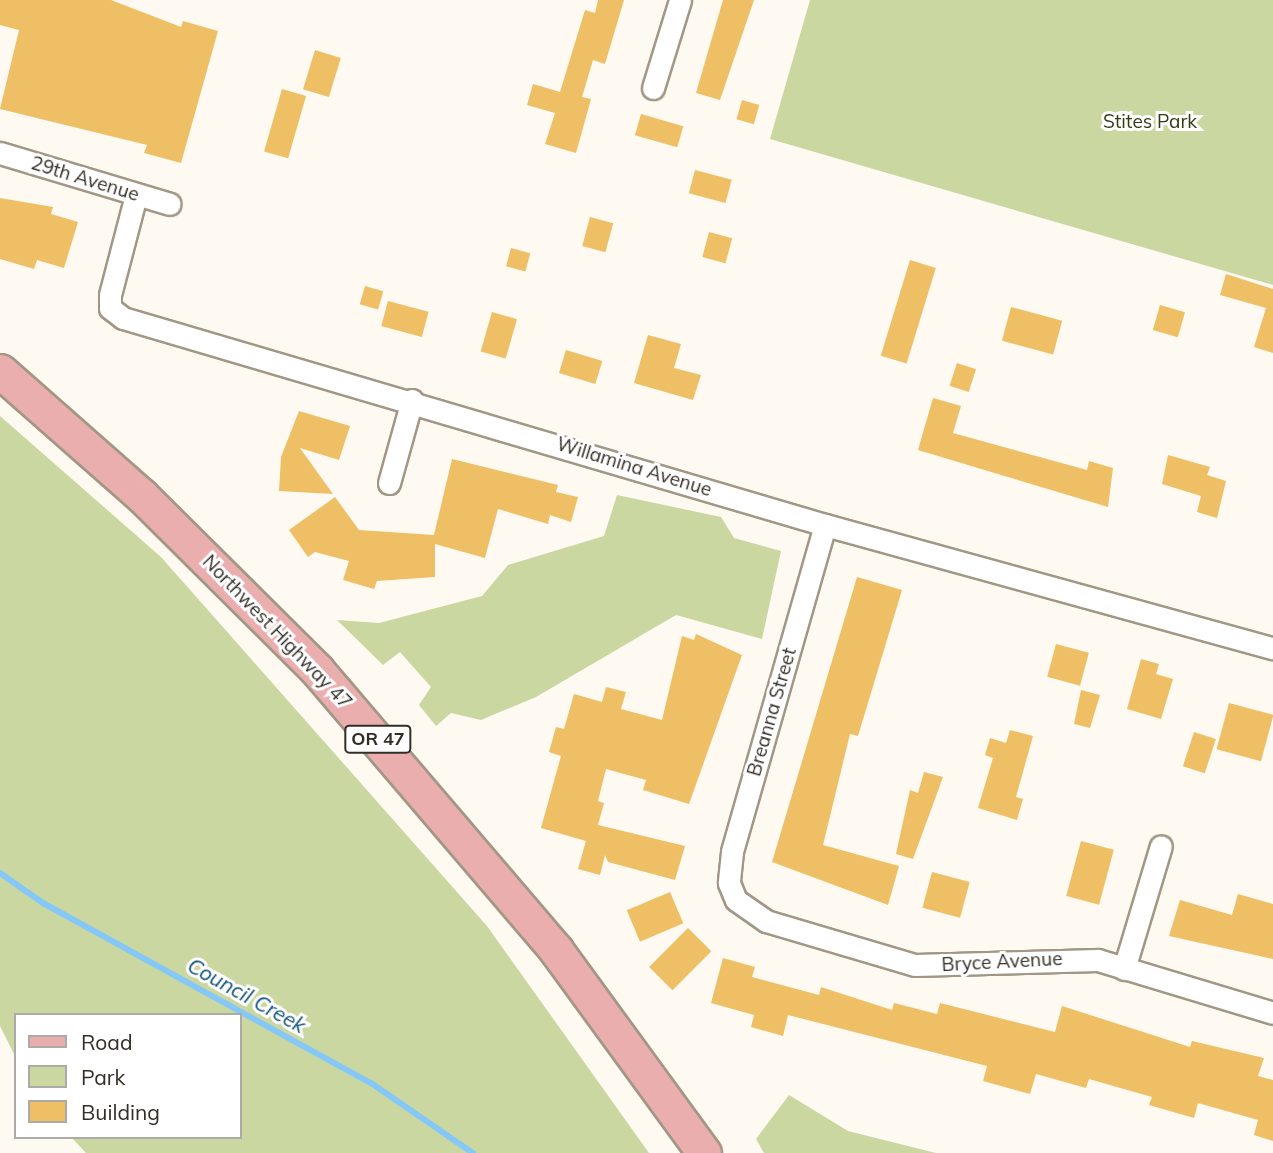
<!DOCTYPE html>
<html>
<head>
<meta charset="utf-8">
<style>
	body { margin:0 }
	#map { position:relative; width:1273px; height:1153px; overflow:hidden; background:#fef9f1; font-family:Mulish,sans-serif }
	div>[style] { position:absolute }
	.green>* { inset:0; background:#cbd7a1 }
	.stream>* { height:6px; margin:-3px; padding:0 3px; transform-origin:3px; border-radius:3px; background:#85c8f8 }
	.building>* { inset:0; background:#eebf64; transform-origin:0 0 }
	.roads { filter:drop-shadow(2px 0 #a29785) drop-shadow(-2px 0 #a29785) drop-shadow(0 2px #a29785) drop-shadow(0 -2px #a29785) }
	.street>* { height:21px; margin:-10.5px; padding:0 10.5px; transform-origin:10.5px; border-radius:10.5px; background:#fff }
	.primary>* { height:33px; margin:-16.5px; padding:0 16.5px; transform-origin:16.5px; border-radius:16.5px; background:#ebaeae }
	span { translate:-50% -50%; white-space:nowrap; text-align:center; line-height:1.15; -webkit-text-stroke:6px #fff; paint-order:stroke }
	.shield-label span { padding:2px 5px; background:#fff; border:2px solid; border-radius:5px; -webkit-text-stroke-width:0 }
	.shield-label { font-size:18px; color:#322e26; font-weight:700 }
	.park-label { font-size:19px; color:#343b13 }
	.street-label { font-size:19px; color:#322e26 }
	.water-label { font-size:21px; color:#11537b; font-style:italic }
	.legend { position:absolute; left:14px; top:1013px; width:228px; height:126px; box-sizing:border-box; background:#fff; border:2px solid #adaba8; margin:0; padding:9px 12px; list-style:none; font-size:21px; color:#322e26 }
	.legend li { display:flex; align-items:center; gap:14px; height:35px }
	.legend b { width:35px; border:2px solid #adaba8 }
</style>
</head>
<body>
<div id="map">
	<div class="green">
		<div style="clip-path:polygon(810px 0,1273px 0,1273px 285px,770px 139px)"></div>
		<div style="clip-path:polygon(0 416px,161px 557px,487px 926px,649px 1153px,86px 1153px,71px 1137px,240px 1137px,240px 1015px,16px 1015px,16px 1058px,0 1026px)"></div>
		<div style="clip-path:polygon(617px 495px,721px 517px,734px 538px,781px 551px,762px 639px,676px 615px,536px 697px,481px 720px,451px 713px,436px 726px,419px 705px,431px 687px,400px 652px,383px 665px,337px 620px,379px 623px,482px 596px,508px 565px,604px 536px)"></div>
		<div style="clip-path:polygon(789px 1095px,848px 1131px,936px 1153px,764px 1153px,756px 1139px)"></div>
	</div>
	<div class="stream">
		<div style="left:0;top:873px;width:52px;rotate:34.9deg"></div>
		<div style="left:43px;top:903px;width:374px;rotate:28.8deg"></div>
		<div style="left:371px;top:1083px;width:124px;rotate:34.5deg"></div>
	</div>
	<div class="building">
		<div style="clip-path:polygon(0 0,111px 0,181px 27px,183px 21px,218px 31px,181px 163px,144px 153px,147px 145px,0 109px,19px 30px,0 25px)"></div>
		<div style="clip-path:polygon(598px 0,624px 0,605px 64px,593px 60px,582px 97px,591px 99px,576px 153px,545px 144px,555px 113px,527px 105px,533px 84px,560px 92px,585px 10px,595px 13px)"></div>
		<div style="clip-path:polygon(723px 0,754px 0,720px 100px,696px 93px)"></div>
		<div style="left:315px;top:50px;width:27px;height:41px;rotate:17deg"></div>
		<div style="left:282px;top:89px;width:25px;height:65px;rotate:16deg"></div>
		<div style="left:742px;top:100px;width:18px;height:20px;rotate:16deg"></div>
		<div style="left:641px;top:114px;width:44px;height:22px;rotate:16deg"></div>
		<div style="left:695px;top:170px;width:38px;height:24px;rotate:15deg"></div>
		<div style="clip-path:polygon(0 198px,53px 207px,51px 214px,78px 222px,64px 268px,37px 260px,34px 269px,0 259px)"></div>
		<div style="left:590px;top:217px;width:24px;height:30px;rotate:15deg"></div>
		<div style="left:709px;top:232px;width:24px;height:26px;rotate:15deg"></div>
		<div style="left:511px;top:248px;width:20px;height:19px;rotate:15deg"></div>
		<div style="left:910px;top:260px;width:27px;height:100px;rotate:17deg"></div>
		<div style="clip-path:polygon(1226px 274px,1273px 289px,1273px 353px,1254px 347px,1266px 308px,1220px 295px)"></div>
		<div style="left:365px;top:286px;width:19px;height:19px;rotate:16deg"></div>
		<div style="left:388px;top:301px;width:42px;height:26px;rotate:15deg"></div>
		<div style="left:1160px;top:305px;width:26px;height:26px;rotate:16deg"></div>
		<div style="left:1011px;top:307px;width:53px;height:35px;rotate:15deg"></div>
		<div style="left:492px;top:312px;width:26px;height:41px;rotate:16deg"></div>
		<div style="clip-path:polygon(648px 335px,681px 344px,674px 368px,701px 375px,693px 400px,634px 383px)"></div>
		<div style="left:566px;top:350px;width:38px;height:24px;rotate:17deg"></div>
		<div style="left:957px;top:363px;width:20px;height:24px;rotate:18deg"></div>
		<div style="clip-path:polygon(933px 398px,961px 406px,953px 433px,1087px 470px,1089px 461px,1113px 468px,1108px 507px,918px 450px)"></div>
		<div style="clip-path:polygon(299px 411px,350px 426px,339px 460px,300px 448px,333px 494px,279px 491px,281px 457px)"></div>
		<div style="clip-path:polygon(1168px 455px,1210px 467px,1207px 475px,1226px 481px,1217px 518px,1197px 512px,1201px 496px,1162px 484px)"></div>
		<div style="clip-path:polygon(452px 459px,558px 485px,556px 492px,578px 497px,571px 522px,550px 515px,548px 524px,498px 509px,485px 558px,435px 544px,435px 577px,377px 581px,374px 589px,343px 580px,349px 561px,315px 552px,308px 557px,289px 530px,335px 497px,359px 530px,434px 535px)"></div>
		<div style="clip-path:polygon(857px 577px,902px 590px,858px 736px,850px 734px,823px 845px,899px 866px,888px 905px,772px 862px)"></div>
		<div style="clip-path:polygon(696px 634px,742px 655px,689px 804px,643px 790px,646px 780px,606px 769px,598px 801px,604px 803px,598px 825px,685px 846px,675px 880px,608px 862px,605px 855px,600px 875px,578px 869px,586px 841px,541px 828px,561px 756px,549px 752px,556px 727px,564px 729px,574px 694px,602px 702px,606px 687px,626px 692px,621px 709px,662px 720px,682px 636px,694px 640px)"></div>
		<div style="left:1056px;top:644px;width:34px;height:34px;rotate:15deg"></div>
		<div style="clip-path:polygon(1141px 659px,1159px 664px,1156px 674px,1173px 679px,1161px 719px,1127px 709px)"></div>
		<div style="clip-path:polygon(1081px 690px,1100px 695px,1090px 728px,1074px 724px)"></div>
		<div style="left:1229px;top:703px;width:46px;height:48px;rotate:15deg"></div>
		<div style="clip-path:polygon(1010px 730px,1033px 736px,1016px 797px,1023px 799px,1017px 820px,978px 808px,993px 758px,985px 755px,990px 738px,1006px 743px)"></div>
		<div style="left:1194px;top:732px;width:23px;height:36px;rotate:18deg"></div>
		<div style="clip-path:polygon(924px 772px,943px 777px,913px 859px,896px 854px,910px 790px,918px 793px)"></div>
		<div style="left:1081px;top:841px;width:34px;height:57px;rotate:15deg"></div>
		<div style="left:932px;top:872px;width:39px;height:37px;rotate:15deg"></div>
		<div style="left:670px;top:892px;width:34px;height:47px;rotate:67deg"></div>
		<div style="clip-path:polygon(1238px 894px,1273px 904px,1273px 959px,1169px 936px,1180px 900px,1232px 915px)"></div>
		<div style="left:688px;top:928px;width:33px;height:55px;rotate:45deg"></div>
		<div style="clip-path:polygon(723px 958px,755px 967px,752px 977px,819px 995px,821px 987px,892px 1010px,894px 1003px,937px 1014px,940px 1003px,1055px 1032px,1062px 1006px,1190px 1047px,1192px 1041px,1264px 1058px,1258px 1076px,1273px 1080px,1273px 1141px,1254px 1135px,1258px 1120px,1198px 1103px,1194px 1118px,1149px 1105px,1152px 1097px,1089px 1079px,1086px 1088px,1036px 1074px,1030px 1094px,983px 1081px,987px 1066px,788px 1015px,783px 1036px,751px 1027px,754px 1015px,711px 1003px)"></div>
	</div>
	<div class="roads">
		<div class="street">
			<div style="left:653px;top:88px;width:92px;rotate:-72.9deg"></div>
			<div style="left:0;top:153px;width:177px;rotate:16.7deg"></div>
			<div style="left:136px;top:195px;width:103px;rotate:104.6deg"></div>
			<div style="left:110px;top:295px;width:13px;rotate:90deg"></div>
			<div style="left:110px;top:308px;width:16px;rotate:38deg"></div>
			<div style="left:123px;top:318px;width:732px;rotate:16.43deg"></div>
			<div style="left:825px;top:525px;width:465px;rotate:15.4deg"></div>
			<div style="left:389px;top:483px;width:86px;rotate:-74.5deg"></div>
			<div style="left:825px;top:525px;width:340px;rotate:105.9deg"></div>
			<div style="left:732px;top:852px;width:31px;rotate:96deg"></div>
			<div style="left:729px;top:883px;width:18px;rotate:68deg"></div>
			<div style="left:736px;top:900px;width:37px;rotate:35deg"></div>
			<div style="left:766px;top:921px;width:155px;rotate:16.5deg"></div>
			<div style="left:915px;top:965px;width:183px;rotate:-1.6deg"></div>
			<div style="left:1098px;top:960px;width:183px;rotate:16.8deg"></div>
			<div style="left:1124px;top:969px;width:128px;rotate:-73.3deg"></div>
		</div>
		<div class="primary">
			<div style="left:0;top:371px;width:189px;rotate:41.4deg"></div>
			<div style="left:142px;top:496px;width:247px;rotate:44.8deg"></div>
			<div style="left:317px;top:670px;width:368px;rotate:49.5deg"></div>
			<div style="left:556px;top:950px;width:251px;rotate:53.9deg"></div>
		</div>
	</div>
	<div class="shield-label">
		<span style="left:378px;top:739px">OR 47</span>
	</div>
	<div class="park-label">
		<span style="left:1150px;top:122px">Stites Park</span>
	</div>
	<div class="street-label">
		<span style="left:85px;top:179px;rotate:17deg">29th Avenue</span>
		<span style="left:634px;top:467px;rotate:17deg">Willamina Avenue</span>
		<span style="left:277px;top:632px;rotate:46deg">Northwest Highway 47</span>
		<span style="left:772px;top:712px;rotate:-74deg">Breanna Street</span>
		<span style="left:1002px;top:962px;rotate:-3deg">Bryce Avenue</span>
	</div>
	<div class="water-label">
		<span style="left:247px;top:995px;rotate:29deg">Council Creek</span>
	</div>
	<ul class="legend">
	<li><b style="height:9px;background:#ebaeae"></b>Road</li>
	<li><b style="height:19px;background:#cbd7a1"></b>Park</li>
	<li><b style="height:19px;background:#eebf64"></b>Building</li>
	</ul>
</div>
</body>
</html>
